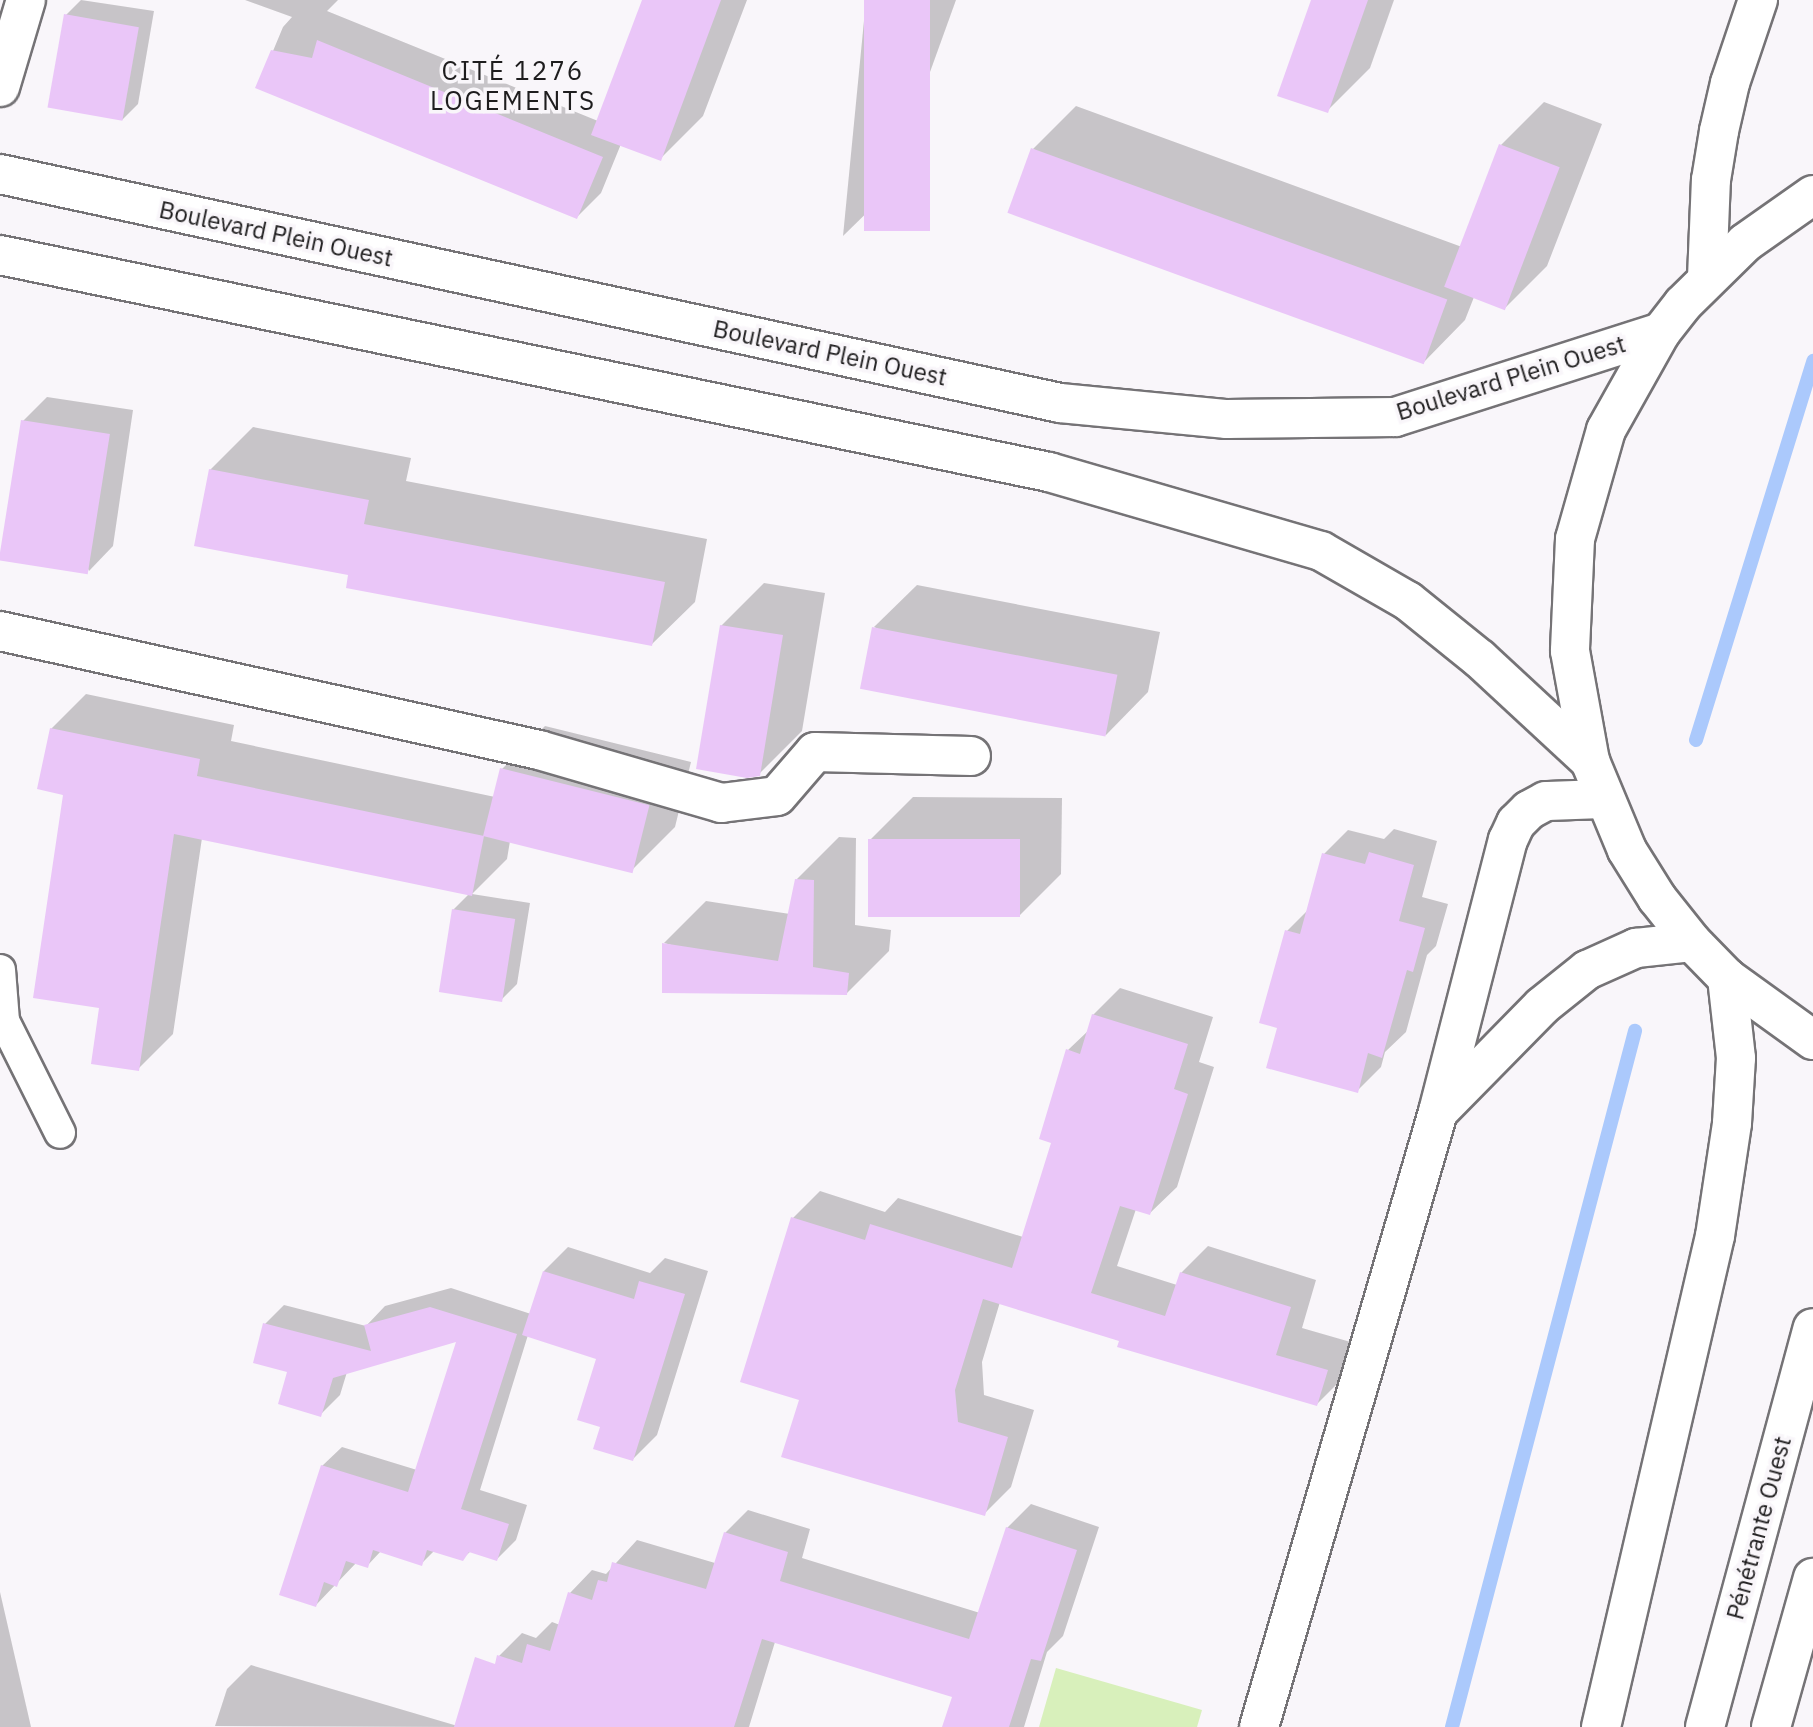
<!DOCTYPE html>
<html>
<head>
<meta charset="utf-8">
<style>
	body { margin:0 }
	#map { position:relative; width:1813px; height:1727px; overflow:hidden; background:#f9f6fa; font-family:"IBM Plex Sans",sans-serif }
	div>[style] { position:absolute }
	.green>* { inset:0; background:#d8f0bb }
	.shadow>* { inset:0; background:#0003 }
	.stream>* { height:14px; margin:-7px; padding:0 7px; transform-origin:7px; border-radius:7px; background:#abc9fc }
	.building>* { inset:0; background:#eac6f8; transform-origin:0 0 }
	.roads { filter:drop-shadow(2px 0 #757376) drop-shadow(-2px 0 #757376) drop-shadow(0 2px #757376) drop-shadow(0 -2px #757376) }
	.service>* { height:30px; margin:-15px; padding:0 15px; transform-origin:15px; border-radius:15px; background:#fff }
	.minor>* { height:38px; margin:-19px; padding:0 19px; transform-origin:19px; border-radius:19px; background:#fff }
	.tertiary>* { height:38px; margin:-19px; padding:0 19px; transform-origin:19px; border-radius:19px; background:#fff }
	.secondary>* { height:38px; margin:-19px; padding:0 19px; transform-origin:19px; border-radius:19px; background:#fff }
	.primary>* { height:38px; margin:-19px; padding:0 19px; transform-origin:19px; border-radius:19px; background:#fff }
	.trunk>* { height:38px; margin:-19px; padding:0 19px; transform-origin:19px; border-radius:19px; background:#fff }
	span { translate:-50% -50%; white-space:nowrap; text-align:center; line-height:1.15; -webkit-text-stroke:7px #f9f6fa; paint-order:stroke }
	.street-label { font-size:24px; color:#1e1d1e }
	.neighbourhood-label { font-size:26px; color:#1e1d1e; letter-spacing:2px }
</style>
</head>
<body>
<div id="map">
	<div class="green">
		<div style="clip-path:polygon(1056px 1668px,1202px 1710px,1197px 1727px,1039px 1727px)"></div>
	</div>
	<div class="shadow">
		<div style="clip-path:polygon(81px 0,154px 11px,138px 104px,122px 120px,66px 15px)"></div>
		<div style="clip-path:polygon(245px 0,338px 0,327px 11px,598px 121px,644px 0,747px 0,703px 116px,660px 159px,621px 144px,601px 193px,577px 217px,258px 87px,283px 27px,292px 17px)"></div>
		<div style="clip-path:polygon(866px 0,956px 0,886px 194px,843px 236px)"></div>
		<div style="clip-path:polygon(1313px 0,1394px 0,1370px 68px,1327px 111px)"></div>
		<div style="clip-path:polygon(1544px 102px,1602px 124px,1547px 266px,1504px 309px,1474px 297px,1465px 320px,1423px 363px,1033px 149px,1076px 106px,1462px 247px,1501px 145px)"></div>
		<div style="clip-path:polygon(47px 397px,133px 410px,113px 546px,89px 571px,23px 421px)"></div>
		<div style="clip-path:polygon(253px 427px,411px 458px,406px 481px,707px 539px,695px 602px,652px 644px,210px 470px)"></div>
		<div style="clip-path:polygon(764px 583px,825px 593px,802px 731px,759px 774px,721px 626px)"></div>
		<div style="clip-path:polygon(917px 585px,1160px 632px,1148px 692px,1106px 735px,874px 627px)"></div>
		<div style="clip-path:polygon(86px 694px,234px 725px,231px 741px,495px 797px,502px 769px,545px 726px,691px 762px,675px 827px,632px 870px,510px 841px,507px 859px,472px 894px,530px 903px,517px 984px,501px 1000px,453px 910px,469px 894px,202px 838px,173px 1034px,138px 1069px,101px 1007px,51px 729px)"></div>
		<div style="clip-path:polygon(913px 797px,1062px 798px,1061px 874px,1018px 917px,870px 840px)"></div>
		<div style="clip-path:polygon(1394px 829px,1437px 841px,1422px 897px,1448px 904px,1436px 946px,1427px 955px,1406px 1032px,1385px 1052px,1381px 1067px,1357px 1091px,1279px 1026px,1287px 931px,1308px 910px,1324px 854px,1348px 830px,1384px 839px)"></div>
		<div style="clip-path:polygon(839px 837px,856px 838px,855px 925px,891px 930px,889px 951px,846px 994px,664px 943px,706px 901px,790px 914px,797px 879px)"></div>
		<div style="clip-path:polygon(1120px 988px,1213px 1017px,1199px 1062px,1214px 1067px,1177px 1187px,1150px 1213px,1136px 1209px,1117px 1266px,1177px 1285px,1181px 1273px,1208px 1246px,1316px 1280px,1302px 1328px,1354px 1343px,1344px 1377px,1317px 1404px,1000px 1302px,982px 1362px,984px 1395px,1034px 1410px,1011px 1487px,984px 1514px,783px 1456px,801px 1398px,793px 1218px,820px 1191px,885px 1212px,898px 1198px,1023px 1237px,1053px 1142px,1068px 1050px,1089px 1030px,1093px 1015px)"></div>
		<div style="clip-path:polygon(568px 1247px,650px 1273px,665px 1258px,708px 1271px,657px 1435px,633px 1459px,602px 1426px,598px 1357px,528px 1335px,480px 1490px,527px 1505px,516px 1540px,497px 1559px,471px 1551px,462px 1559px,435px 1550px,421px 1564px,381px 1551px,367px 1566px,357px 1562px,316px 1605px,322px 1466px,342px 1447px,417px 1470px,459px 1339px,347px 1372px,340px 1395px,320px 1415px,289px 1371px,265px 1324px,284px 1305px,366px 1326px,385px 1306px,451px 1288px,531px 1314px,544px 1271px)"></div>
		<div style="clip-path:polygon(1031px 1504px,1099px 1527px,1063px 1636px,1047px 1652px,1024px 1727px,944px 1727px,954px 1696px,775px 1642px,749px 1727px,554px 1727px,499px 1656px,522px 1633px,536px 1638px,552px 1622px,560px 1625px,570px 1593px,592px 1570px,606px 1574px,637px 1540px,715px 1563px,725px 1533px,748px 1510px,810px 1529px,802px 1558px,980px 1613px,1007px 1528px)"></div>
		<div style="clip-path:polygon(0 1592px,31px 1727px,0 1727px)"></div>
		<div style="clip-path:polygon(251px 1665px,461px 1727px,215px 1726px,227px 1689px)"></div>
	</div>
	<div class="stream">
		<div style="left:1696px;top:740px;width:397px;rotate:-72.8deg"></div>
		<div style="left:1452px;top:1727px;width:720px;rotate:-75.27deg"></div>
	</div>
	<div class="building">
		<div style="clip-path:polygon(642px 0,721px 0,661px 161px,591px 135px)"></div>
		<div style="left:864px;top:0;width:66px;height:231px"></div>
		<div style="clip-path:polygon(1311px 0,1368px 0,1328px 113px,1277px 96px)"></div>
		<div style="left:64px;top:14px;width:76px;height:95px;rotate:10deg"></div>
		<div style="clip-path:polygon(317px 40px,603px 157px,577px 219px,255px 88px,271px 50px,312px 58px)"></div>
		<div style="left:1499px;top:144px;width:65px;height:153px;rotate:21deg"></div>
		<div style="left:1031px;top:148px;width:443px;height:69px;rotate:20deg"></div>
		<div style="left:21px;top:420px;width:90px;height:142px;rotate:9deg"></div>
		<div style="clip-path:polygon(209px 469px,369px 500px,364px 524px,665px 582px,652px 646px,346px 588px,348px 575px,194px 546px)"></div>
		<div style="clip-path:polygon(720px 625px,783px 635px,760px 776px,747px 778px,696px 769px)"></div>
		<div style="left:872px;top:627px;width:250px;height:63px;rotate:11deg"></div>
		<div style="clip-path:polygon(50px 728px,200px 759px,197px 776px,484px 836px,472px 896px,174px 834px,139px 1071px,91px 1064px,99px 1008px,33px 998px,63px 795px,37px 789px)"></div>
		<div style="left:500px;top:768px;width:154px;height:70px;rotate:14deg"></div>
		<div style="left:868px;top:839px;width:152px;height:78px"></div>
		<div style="clip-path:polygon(1369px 852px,1414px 865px,1399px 921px,1425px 928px,1413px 972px,1407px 970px,1382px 1058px,1368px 1053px,1358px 1093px,1266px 1068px,1277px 1028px,1259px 1023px,1285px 930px,1300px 934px,1322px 853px,1365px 864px)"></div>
		<div style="clip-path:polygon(795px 879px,814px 880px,813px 967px,849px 973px,847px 995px,662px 993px,662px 943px,778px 961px)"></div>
		<div style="left:452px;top:909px;width:64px;height:84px;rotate:9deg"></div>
		<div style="clip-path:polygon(1092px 1014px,1188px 1044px,1174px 1089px,1188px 1094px,1150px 1215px,1120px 1206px,1091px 1293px,1165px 1316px,1180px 1272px,1291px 1307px,1276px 1355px,1328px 1370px,1317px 1406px,1117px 1347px,1119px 1341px,983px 1299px,955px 1390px,958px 1422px,1008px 1437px,985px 1516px,781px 1457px,799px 1400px,740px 1382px,791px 1217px,865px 1240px,870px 1224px,1012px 1268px,1051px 1143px,1039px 1139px,1066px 1049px,1080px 1054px)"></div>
		<div style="clip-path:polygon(543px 1271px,634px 1299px,639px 1281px,685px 1294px,633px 1461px,593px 1449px,600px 1427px,577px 1420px,596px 1359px,522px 1335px)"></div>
		<div style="clip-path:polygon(430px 1307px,517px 1334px,461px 1509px,509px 1524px,497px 1561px,469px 1552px,463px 1561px,427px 1550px,422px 1566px,373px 1550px,368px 1568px,346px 1561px,337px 1587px,324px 1582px,316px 1607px,279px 1595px,321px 1465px,408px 1492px,456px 1342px,333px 1378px,321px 1417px,278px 1404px,287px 1372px,253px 1363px,263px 1323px,371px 1351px,364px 1325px)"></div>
		<div style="clip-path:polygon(1006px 1527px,1077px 1550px,1041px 1661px,1031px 1659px,1009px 1727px,942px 1727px,952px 1697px,762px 1639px,734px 1727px,454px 1727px,475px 1657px,495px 1664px,497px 1655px,522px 1663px,527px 1644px,550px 1651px,568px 1592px,592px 1600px,598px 1580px,607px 1582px,612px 1562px,706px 1589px,724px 1532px,788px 1552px,780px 1581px,969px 1639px)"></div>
	</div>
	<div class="roads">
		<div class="service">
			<div style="left:0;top:970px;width:51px;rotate:85.5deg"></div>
			<div style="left:4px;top:1021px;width:125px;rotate:63.4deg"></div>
		</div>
		<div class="minor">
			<div style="left:0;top:87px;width:91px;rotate:-73.4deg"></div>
			<div style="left:1707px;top:278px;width:98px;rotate:-87.7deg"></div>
			<div style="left:1711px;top:180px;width:50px;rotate:-80.7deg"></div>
			<div style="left:1719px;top:131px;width:49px;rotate:-77.1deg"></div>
			<div style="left:1730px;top:83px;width:88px;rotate:-71.4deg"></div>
			<div style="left:0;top:631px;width:552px;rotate:12.45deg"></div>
			<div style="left:539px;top:750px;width:190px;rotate:16.2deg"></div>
			<div style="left:721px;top:803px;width:56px;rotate:-7.1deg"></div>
			<div style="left:777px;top:796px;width:58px;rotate:-49.2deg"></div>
			<div style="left:815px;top:752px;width:156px;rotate:1.5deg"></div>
		</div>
		<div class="tertiary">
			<div style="left:1259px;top:1727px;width:641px;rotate:-73.77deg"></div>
			<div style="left:1438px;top:1112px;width:281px;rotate:-75.6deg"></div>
			<div style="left:1508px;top:840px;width:19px;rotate:-65deg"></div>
			<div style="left:1516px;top:823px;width:18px;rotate:-45deg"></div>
			<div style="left:1529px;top:810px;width:19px;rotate:-28deg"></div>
			<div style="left:1546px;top:801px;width:58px;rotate:-2deg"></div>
		</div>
		<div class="secondary">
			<div style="left:0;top:174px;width:1084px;rotate:12.19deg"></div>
			<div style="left:1060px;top:403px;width:168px;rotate:5.5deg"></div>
			<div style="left:1227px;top:419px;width:168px;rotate:-0.7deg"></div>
			<div style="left:1395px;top:417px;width:279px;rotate:-17.7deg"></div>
			<div style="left:0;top:255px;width:1071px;rotate:11.69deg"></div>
			<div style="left:1049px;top:472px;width:283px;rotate:16.2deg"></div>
			<div style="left:1321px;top:551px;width:100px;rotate:29.9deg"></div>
			<div style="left:1408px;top:601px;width:92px;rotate:38.9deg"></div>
			<div style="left:1480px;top:659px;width:150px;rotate:42.8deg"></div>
		</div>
		<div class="primary">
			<div style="left:1813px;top:195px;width:83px;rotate:144.8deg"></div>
			<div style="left:1745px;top:243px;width:87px;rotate:135.5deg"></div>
			<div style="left:1683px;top:304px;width:36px;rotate:128deg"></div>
			<div style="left:1661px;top:332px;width:112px;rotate:119.3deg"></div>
			<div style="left:1606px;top:430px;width:113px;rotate:105.9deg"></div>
			<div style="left:1575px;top:539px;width:112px;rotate:92.6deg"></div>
			<div style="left:1570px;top:651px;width:112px;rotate:79.7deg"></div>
			<div style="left:1590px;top:761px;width:96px;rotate:67.4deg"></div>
			<div style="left:1627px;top:850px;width:57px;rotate:58deg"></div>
			<div style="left:1657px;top:898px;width:56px;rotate:51.5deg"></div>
			<div style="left:1692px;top:942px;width:50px;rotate:45.8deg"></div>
			<div style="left:1727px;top:978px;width:106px;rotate:35.8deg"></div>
			<div style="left:1438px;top:1112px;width:148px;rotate:-45.5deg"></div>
			<div style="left:1542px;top:1006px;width:58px;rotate:-38.7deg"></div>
			<div style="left:1587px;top:970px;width:54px;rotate:-24.2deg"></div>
			<div style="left:1636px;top:948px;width:56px;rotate:-6.1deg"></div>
		</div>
		<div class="trunk">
			<div style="left:1601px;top:1727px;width:504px;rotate:-76.93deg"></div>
			<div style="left:1715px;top:1236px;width:114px;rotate:-81.4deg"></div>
			<div style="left:1732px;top:1123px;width:65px;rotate:-86.5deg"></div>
			<div style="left:1736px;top:1058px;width:81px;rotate:-96.4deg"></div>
			<div style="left:1705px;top:1727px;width:413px;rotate:-74.9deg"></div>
			<div style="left:1771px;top:1727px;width:155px;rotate:-74.3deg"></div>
		</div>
	</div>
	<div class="street-label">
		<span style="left:276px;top:234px;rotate:12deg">Boulevard Plein Ouest</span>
		<span style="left:830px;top:353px;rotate:12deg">Boulevard Plein Ouest</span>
		<span style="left:1511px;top:378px;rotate:-17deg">Boulevard Plein Ouest</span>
		<span style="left:1759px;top:1528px;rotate:-75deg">Pénétrante Ouest</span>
	</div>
	<div class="neighbourhood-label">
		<span style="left:513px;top:86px">CITÉ 1276<br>LOGEMENTS</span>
	</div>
</div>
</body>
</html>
